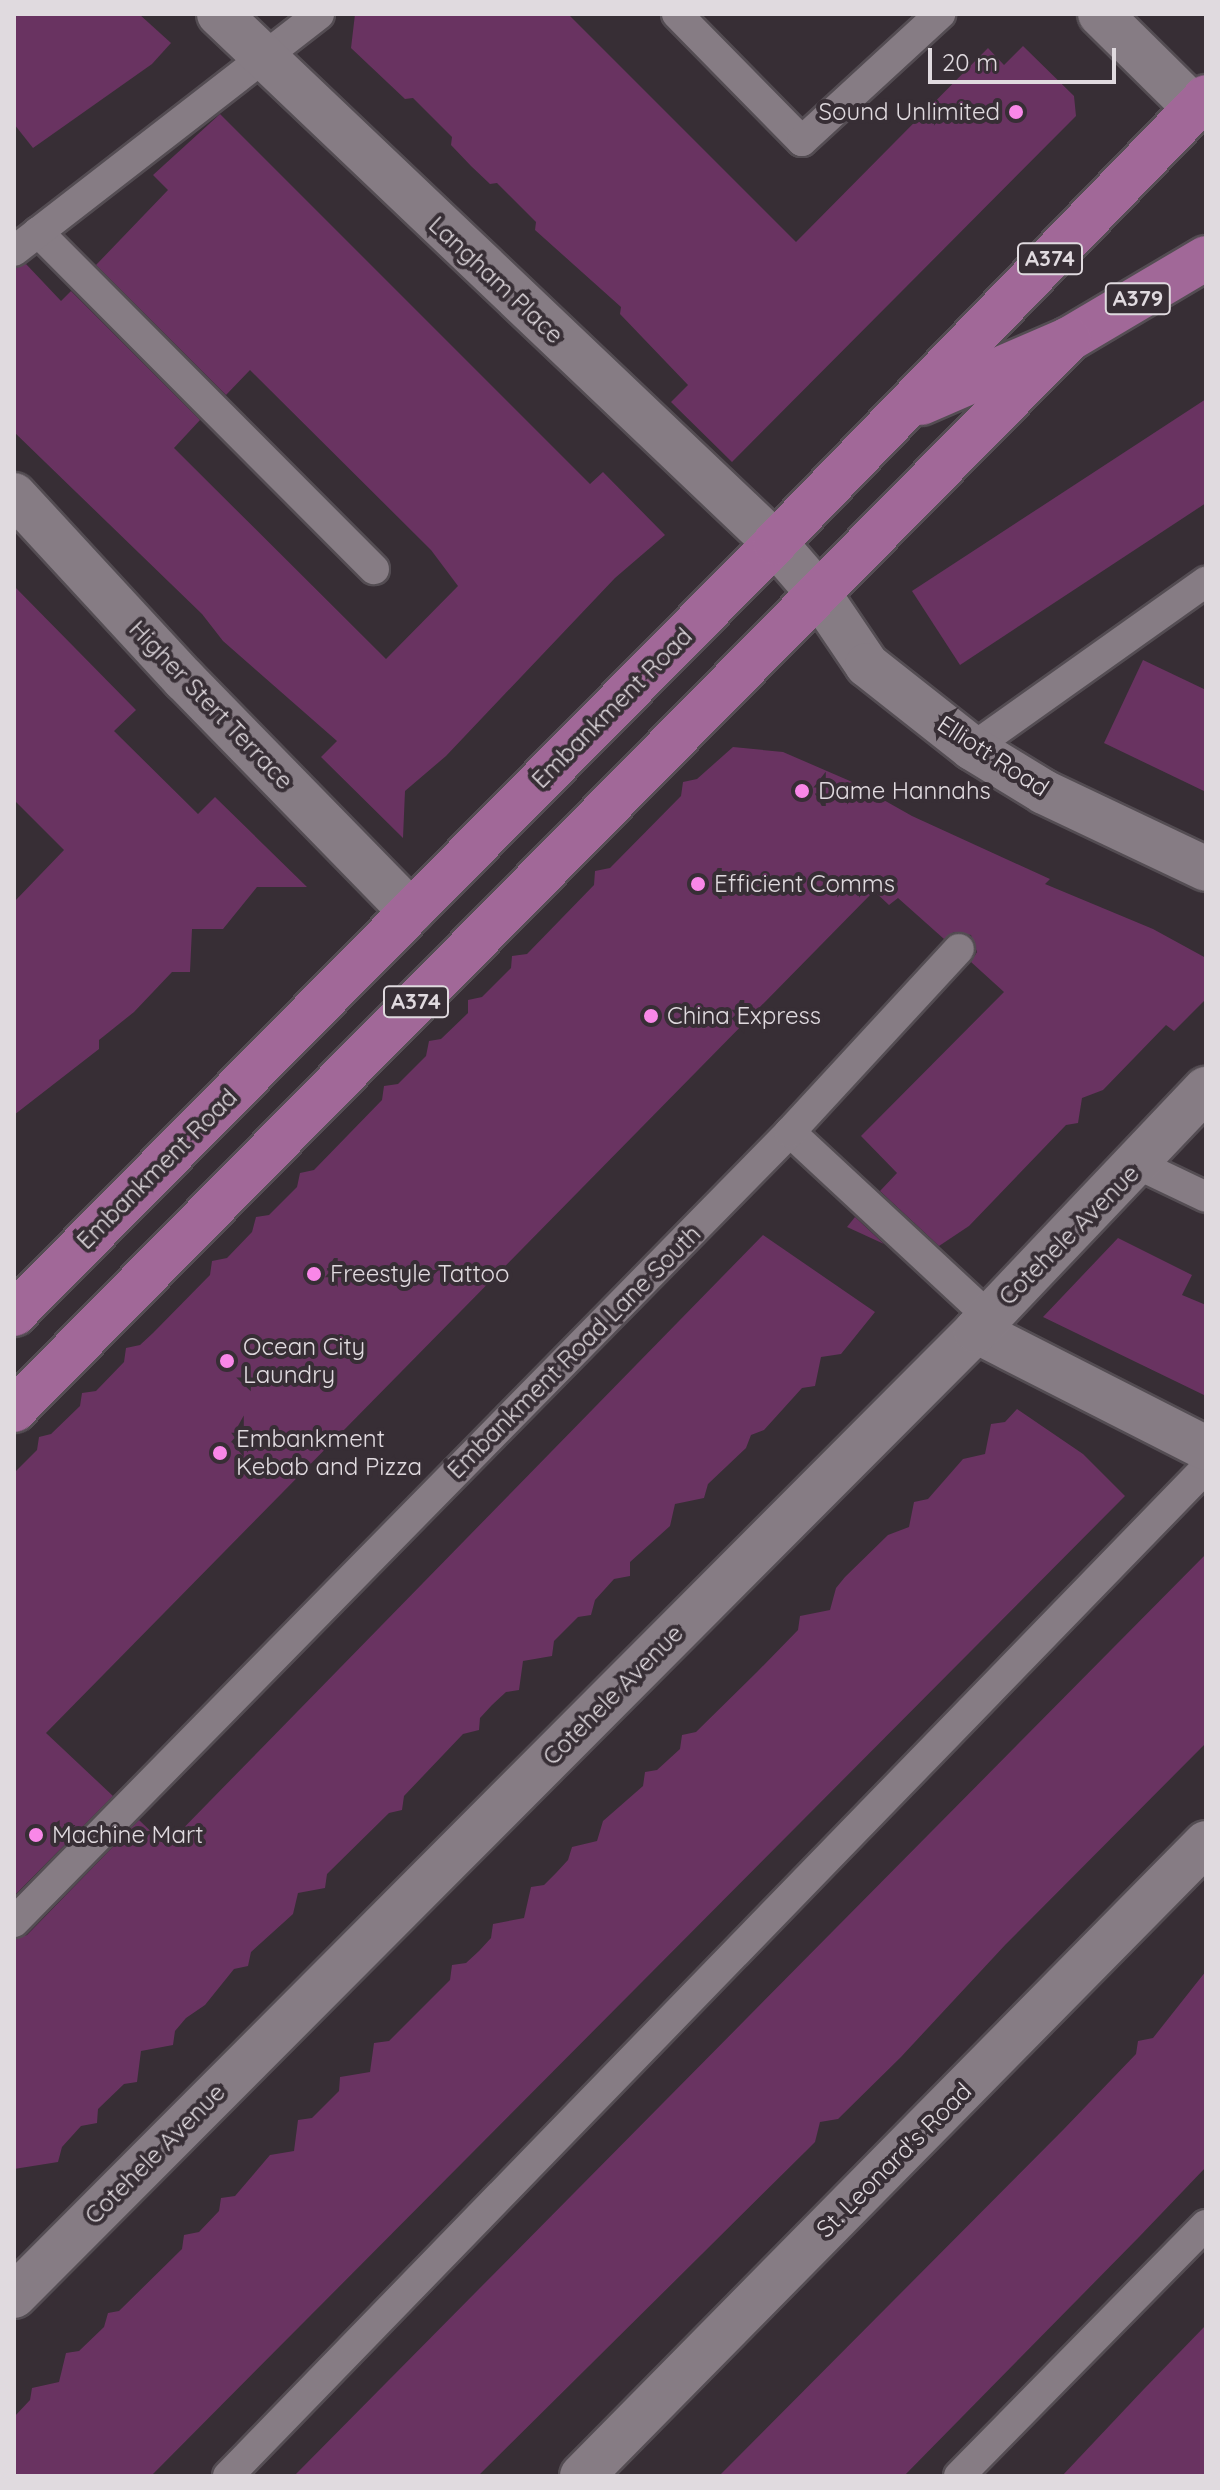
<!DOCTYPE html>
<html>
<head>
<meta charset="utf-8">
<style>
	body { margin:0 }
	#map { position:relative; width:1220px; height:2490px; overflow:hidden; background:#372e35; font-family:Quicksand,sans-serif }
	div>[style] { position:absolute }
	.building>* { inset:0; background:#693361 }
	.roads { filter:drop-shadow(2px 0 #544d53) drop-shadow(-2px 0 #544d53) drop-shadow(0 2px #544d53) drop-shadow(0 -2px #544d53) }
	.service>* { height:30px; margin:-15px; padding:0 15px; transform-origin:15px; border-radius:15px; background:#867c84 }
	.minor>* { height:44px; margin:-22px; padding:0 22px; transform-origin:22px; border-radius:22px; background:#867c84 }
	.tertiary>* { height:44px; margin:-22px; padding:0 22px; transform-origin:22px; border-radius:22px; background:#867c84 }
	.primary>* { height:44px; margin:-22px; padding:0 22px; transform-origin:22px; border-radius:22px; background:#a16898 }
	.dots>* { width:22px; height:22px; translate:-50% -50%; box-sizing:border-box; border:4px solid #372e35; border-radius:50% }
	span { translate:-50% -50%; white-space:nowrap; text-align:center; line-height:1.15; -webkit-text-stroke:8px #372e35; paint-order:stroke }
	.shield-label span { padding:2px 6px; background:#372e35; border:2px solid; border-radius:6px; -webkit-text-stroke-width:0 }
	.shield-label { font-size:22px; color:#e0dadf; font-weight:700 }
	.poi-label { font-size:24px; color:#e0dadf }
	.right { translate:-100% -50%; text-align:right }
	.left { translate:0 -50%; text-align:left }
	.street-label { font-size:24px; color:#e0dadf }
	.frame { position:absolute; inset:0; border:16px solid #e0dadf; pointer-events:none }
	.scale { position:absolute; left:928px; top:48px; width:188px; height:36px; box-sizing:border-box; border:4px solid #e0dadf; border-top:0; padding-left:10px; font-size:24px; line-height:28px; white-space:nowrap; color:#e0dadf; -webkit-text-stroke:6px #372e35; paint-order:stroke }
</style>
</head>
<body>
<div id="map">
	<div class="building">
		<div style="clip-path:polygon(14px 14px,139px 14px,171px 43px,152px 64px,33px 148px,14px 124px)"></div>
		<div style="clip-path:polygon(355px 14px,568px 14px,796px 242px,988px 48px,1004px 65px,1023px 46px,1074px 96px,1076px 116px,732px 462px,671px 402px,688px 385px,620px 314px,621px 307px,535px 230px,536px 222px,497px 183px,490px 184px,471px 166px,451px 145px,452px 137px,413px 98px,405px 99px,351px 48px)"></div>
		<div style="clip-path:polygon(220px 114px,590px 484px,603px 472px,665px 535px,615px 578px,446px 756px,405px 791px,403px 838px,321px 757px,337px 741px,223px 641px,202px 614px,14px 432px,14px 269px,26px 264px,61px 301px,71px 291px,200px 420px,174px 448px,386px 659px,458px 586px,431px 550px,250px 370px,226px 395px,96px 265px,168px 190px,153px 175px)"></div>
		<div style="clip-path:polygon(1206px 399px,1206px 503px,960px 665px,912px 591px)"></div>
		<div style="clip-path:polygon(14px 586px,136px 710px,114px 731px,198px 814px,215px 797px,307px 887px,257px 887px,223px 929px,192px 929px,190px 972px,172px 972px,134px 1012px,99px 1040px,99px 1049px,14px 1115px,14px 902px,64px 850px,14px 800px)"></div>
		<div style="clip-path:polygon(1143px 660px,1206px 690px,1206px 792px,1104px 743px)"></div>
		<div style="clip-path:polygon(733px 747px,783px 752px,850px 781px,912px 816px,1050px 879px,1045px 884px,1153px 929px,1206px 958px,1206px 999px,1174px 1031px,1166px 1025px,1103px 1090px,1082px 1098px,1078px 1123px,1066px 1125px,969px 1226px,939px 1246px,880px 1191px,897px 1173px,861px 1136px,1004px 992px,971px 962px,977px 952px,971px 935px,954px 932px,944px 939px,898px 898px,889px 905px,874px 891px,46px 1733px,113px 1796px,14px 1896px,14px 1473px,37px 1450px,39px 1437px,51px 1434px,80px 1406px,82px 1393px,96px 1391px,124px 1362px,126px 1348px,140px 1345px,153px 1333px,210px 1275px,212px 1261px,227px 1258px,252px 1232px,256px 1217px,269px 1215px,297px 1187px,300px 1173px,314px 1170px,382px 1100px,384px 1086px,398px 1084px,426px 1056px,429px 1041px,441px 1039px,468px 1013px,468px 1000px,482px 997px,511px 968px,512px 956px,527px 954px,594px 885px,595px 871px,610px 868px,681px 796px,683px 782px,697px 779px)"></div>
		<div style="clip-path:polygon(855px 1217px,884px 1244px,847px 1227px)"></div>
		<div style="clip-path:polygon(763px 1235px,875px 1312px,850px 1343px,841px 1354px,821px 1357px,815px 1386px,802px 1388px,764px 1430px,751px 1435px,746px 1448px,708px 1484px,704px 1498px,675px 1504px,670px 1526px,630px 1562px,630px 1576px,614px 1579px,595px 1600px,591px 1615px,578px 1617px,554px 1641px,552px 1656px,523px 1661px,519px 1690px,506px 1692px,492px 1705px,480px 1718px,479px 1730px,463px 1734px,404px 1796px,402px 1810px,389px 1813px,327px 1874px,325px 1888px,298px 1893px,293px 1914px,251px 1952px,248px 1966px,234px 1969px,205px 2005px,186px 2018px,175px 2031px,173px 2045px,141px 2051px,137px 2082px,124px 2084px,98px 2109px,97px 2123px,81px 2126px,62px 2147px,58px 2162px,14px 2169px,14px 1939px,27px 1935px,139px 1820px,166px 1846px)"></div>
		<div style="clip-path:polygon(1118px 1238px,1192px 1275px,1182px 1295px,1206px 1305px,1206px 1396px,1043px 1317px)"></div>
		<div style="clip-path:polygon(1017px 1409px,1083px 1454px,1125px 1496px,151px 2476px,14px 2476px,14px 2417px,30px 2400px,32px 2388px,59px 2382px,66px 2353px,79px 2351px,104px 2327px,108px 2313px,119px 2311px,182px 2249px,184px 2235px,199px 2232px,219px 2211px,221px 2198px,235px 2196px,270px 2155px,294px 2151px,298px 2120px,312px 2118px,339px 2091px,340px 2077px,370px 2072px,374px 2043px,389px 2041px,450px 1980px,452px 1965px,466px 1963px,479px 1951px,491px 1938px,493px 1924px,524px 1918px,531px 1887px,544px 1885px,556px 1873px,568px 1860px,572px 1847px,597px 1841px,603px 1821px,643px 1786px,645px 1772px,657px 1770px,680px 1749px,682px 1735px,696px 1732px,757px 1672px,798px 1630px,800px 1616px,830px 1610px,836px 1588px,845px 1577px,888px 1535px,909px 1527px,914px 1502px,928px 1499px,963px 1459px,985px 1454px,991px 1424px,1005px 1422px)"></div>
		<div style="clip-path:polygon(1206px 1554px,1206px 1743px,1006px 1944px,901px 2057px,838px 2119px,820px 2122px,815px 2142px,805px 2152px,478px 2476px,294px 2476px)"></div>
		<div style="clip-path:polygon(1206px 1971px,1206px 2167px,1139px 2237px,904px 2476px,719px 2476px,1063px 2130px,1136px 2054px,1138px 2041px,1153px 2038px)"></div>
		<div style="clip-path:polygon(1206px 2325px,1206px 2476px,1062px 2476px,1144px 2389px)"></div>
	</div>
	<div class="roads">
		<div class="service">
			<div style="left:677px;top:14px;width:178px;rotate:45.5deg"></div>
			<div style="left:802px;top:141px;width:188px;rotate:-42.6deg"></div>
			<div style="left:38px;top:232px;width:476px;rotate:45.1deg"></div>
			<div style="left:14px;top:251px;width:386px;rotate:-37.8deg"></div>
			<div style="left:972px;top:748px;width:287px;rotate:-35.4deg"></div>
			<div style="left:790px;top:1132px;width:270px;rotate:42.9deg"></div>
			<div style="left:1139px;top:1165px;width:74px;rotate:25.5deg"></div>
			<div style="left:14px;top:1922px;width:1107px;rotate:-45.51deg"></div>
			<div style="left:790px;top:1132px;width:249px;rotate:-47.3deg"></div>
			<div style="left:228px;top:2476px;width:1404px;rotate:-45.87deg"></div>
			<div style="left:959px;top:2476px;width:352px;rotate:-45.5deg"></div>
		</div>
		<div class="minor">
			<div style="left:219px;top:14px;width:767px;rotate:43.57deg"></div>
			<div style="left:1100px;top:14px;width:134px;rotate:44.7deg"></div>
			<div style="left:14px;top:495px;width:251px;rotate:47.3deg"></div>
			<div style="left:184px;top:679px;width:325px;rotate:45.7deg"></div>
			<div style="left:976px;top:1331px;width:258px;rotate:27deg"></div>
			<div style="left:14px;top:2296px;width:1363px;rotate:-45.09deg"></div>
			<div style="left:976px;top:1331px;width:334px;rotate:-46.5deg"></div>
			<div style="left:582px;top:2476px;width:889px;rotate:-45.41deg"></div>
		</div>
		<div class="tertiary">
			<div style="left:775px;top:543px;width:67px;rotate:49.2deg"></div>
			<div style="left:819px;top:594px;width:86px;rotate:55.9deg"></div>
			<div style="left:867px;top:665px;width:134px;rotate:38.3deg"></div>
			<div style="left:972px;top:748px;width:84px;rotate:31.4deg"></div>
			<div style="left:1044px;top:792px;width:179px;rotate:25.4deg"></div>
		</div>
		<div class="primary">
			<div style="left:921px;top:403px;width:161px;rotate:-23.4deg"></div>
			<div style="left:1069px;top:339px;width:159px;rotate:-30.6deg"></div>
			<div style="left:14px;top:1314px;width:1083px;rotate:-45.37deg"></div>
			<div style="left:775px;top:543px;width:620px;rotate:-45.98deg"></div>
			<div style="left:14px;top:1410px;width:1503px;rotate:-45.43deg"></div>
		</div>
	</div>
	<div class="dots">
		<div style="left:1016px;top:112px;background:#f987e8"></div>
		<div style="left:802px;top:791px;background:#f987e8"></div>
		<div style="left:698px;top:884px;background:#f987e8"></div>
		<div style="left:651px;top:1016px;background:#f987e8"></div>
		<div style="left:314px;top:1274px;background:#f987e8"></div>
		<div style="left:227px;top:1361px;background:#f987e8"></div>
		<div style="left:220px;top:1453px;background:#f987e8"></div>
		<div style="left:36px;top:1835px;background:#f987e8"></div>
	</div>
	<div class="shield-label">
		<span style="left:1050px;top:259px">A374</span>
		<span style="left:1138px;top:299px">A379</span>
		<span style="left:416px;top:1002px">A374</span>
	</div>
	<div class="poi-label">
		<span class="right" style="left:1000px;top:112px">Sound Unlimited</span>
		<span class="left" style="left:818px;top:791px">Dame Hannahs</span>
		<span class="left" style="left:714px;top:884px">Efficient Comms</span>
		<span class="left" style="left:667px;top:1016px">China Express</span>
		<span class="left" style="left:330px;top:1274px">Freestyle Tattoo</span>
		<span class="left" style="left:243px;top:1361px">Ocean City<br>Laundry</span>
		<span class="left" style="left:236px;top:1453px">Embankment<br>Kebab and Pizza</span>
		<span class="left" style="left:52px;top:1835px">Machine Mart</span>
	</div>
	<div class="street-label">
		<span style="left:496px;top:280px;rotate:43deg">Langham Place</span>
		<span style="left:211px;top:705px;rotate:46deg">Higher Stert Terrace</span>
		<span style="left:612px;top:708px;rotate:-45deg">Embankment Road</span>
		<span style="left:993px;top:756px;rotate:33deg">Elliott Road</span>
		<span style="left:157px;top:1169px;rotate:-45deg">Embankment Road</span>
		<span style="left:1069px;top:1235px;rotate:-45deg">Cotehele Avenue</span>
		<span style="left:574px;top:1352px;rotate:-45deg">Embankment Road Lane South</span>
		<span style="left:613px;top:1695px;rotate:-45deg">Cotehele Avenue</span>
		<span style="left:155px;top:2154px;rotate:-45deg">Cotehele Avenue</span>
		<span style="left:894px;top:2160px;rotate:-45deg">St. Leonard's Road</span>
	</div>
	<div class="frame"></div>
	<div class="scale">20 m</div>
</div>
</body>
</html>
